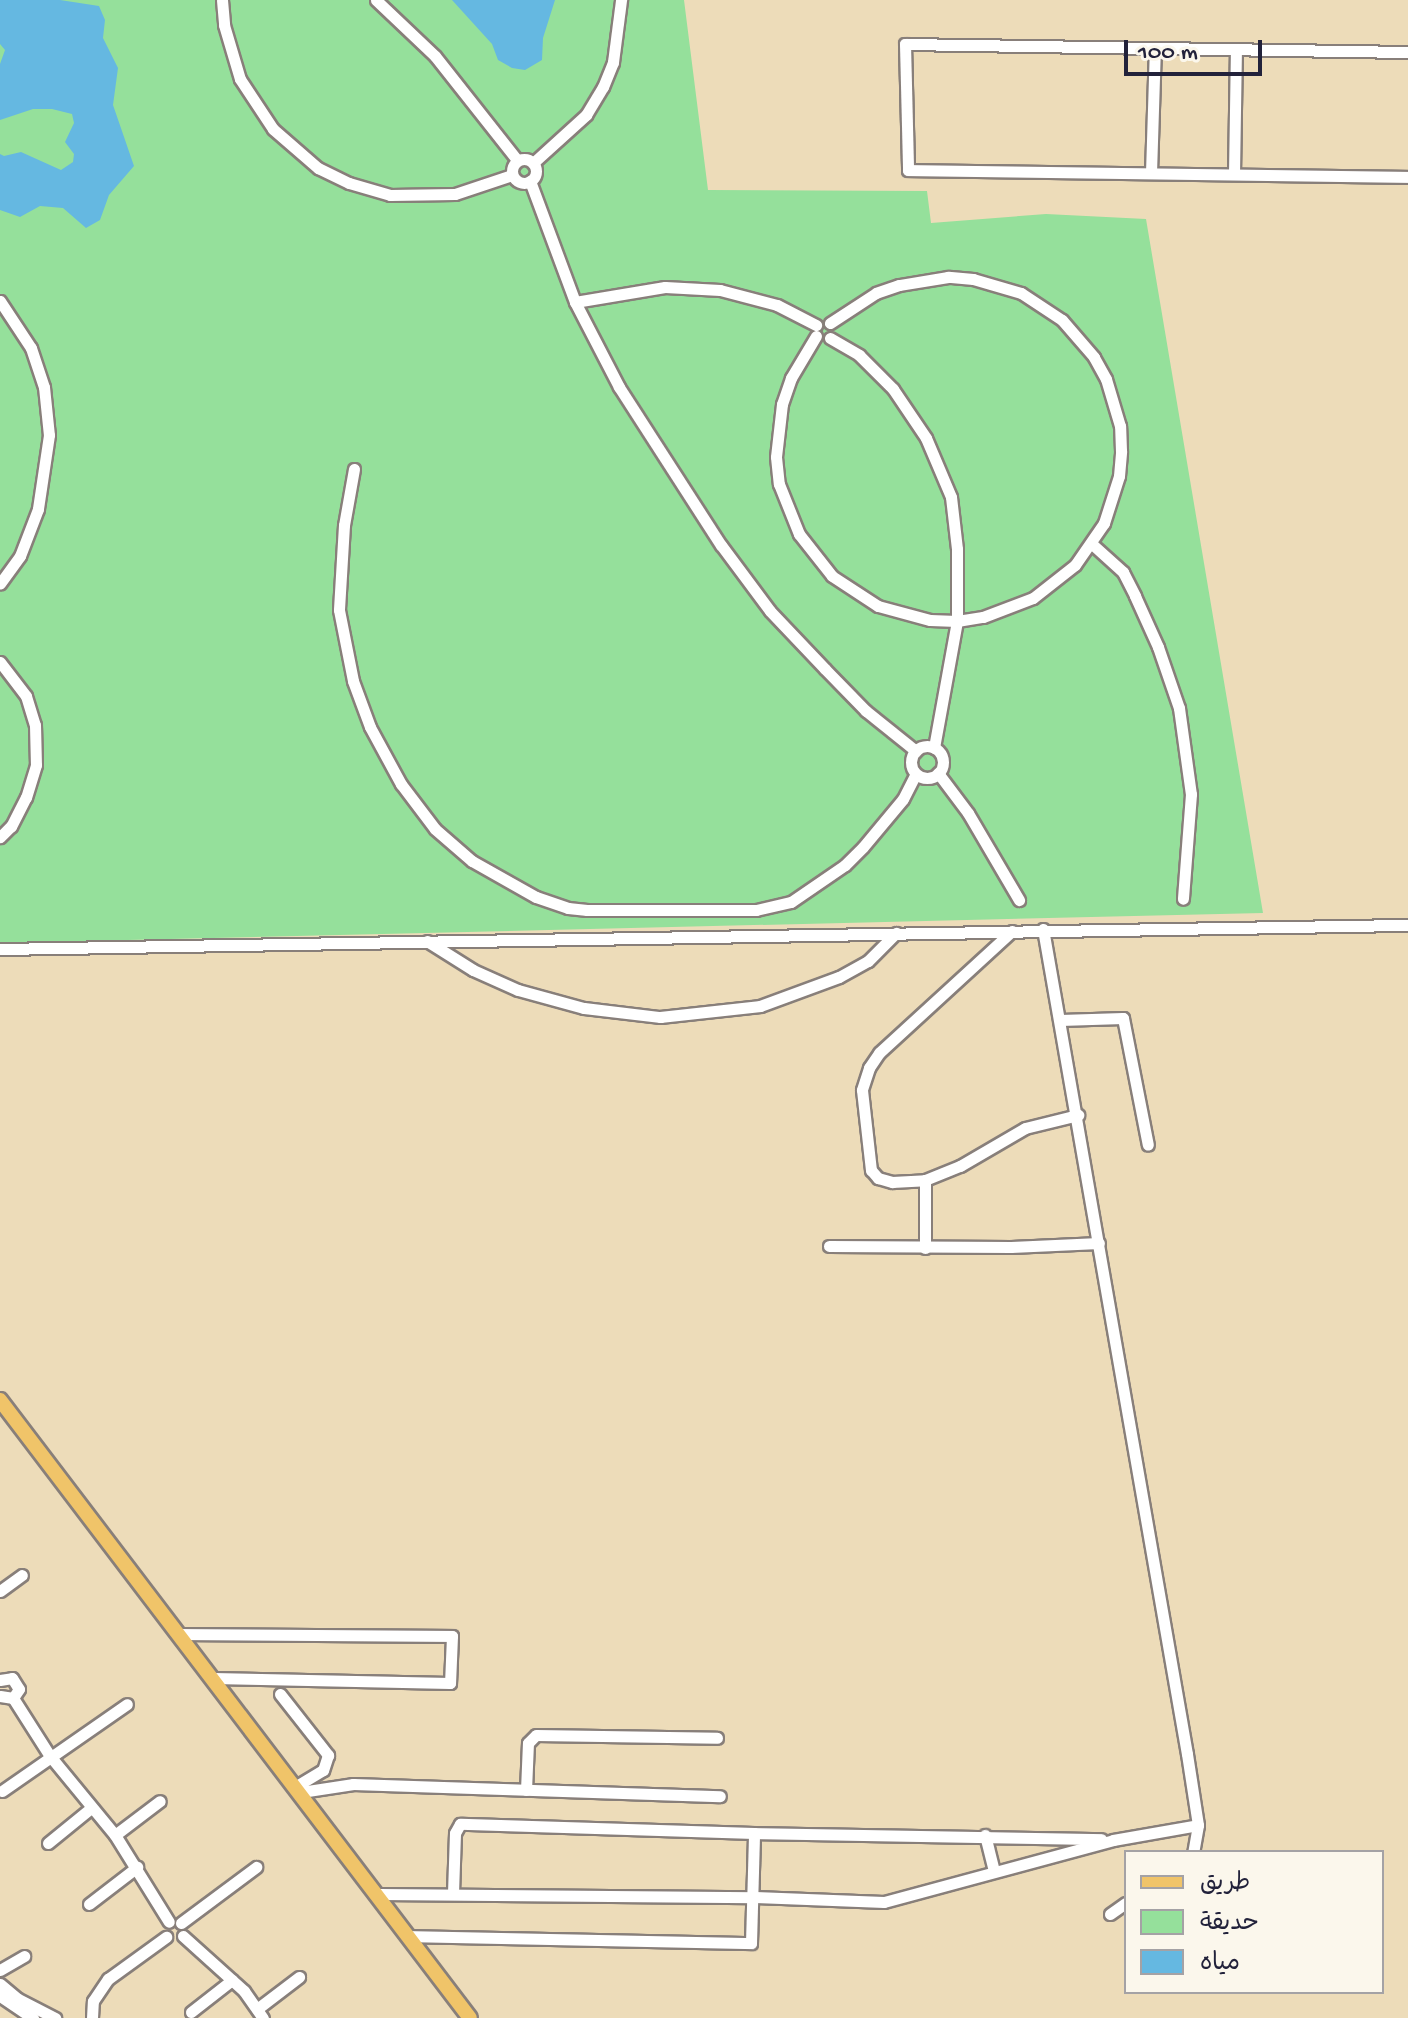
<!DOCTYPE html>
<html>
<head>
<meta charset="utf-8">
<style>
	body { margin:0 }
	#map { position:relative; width:1408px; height:2018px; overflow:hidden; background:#eddcb9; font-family:"Gochi Hand","Playpen Sans Arabic",sans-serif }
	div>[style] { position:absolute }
	.green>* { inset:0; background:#95e09b }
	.water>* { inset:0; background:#65b8e1 }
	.roads { filter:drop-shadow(2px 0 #887f7a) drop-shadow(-2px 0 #887f7a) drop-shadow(0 2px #887f7a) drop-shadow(0 -2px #887f7a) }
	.minor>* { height:11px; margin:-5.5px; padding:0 5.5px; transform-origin:5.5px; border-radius:5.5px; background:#fff }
	.minor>.ring { margin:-5.5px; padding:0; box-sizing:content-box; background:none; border:11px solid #fff; border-radius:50% }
	.major>* { height:14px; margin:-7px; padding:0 7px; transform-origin:7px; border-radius:7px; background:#f0c469 }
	span { translate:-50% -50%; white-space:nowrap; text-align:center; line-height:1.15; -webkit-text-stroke:6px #fbf7ec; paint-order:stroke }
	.legend { position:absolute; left:1124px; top:1850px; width:260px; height:144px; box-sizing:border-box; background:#fbf7ec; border:2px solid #a4a2a5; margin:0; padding:10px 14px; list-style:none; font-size:24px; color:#22223b }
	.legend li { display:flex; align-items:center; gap:16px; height:40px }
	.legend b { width:40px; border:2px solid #a4a2a5 }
	.scale { position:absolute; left:1124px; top:40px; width:138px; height:36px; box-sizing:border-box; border:4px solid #22223b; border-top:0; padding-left:10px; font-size:24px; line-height:28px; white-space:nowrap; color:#22223b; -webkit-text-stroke:6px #fbf7ec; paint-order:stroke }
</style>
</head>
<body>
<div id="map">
	<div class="green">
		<div style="clip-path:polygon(0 0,684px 0,708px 190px,927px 191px,931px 223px,1046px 214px,1146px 219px,1263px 913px,0 943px)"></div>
	</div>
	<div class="water">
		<div style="clip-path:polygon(0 0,60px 0,99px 6px,105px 20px,103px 38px,118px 68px,113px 105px,134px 166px,109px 195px,100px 220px,86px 228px,63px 208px,40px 206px,20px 217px,0 210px,0 154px,4px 156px,21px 152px,61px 170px,73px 162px,74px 154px,65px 142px,74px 123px,72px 114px,52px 109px,33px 109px,0 120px,0 64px,5px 50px,0 44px)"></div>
		<div style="clip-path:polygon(452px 0,555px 0,543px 38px,542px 60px,525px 70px,512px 68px,498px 60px,492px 44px)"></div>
	</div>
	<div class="roads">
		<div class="minor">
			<div style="left:222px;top:0;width:25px;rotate:85deg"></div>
			<div style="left:224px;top:25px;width:56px;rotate:73.5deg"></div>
			<div style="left:240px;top:79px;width:60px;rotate:56.6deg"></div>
			<div style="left:273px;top:129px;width:60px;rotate:40.9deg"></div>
			<div style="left:318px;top:168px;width:34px;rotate:26deg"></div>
			<div style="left:349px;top:183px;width:43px;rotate:16.3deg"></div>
			<div style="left:390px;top:195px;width:65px;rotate:-0.9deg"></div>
			<div style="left:455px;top:194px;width:60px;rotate:-18.4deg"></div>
			<div style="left:376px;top:0;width:81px;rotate:43.5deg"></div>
			<div style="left:435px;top:56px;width:132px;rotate:51.7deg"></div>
			<div style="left:1408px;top:52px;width:503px;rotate:-179.09deg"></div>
			<div style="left:905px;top:44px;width:126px;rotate:88.6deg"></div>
			<div style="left:908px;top:170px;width:500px;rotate:0.8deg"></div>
			<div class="ring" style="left:512px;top:159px;width:13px;height:13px"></div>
			<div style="left:533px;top:163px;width:72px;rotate:-42.2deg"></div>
			<div style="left:586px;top:115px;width:33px;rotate:-59deg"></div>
			<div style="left:603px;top:87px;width:27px;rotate:-68deg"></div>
			<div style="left:613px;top:62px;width:63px;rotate:-82.6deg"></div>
			<div style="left:1151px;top:173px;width:125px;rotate:-88.2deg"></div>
			<div style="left:1234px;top:174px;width:125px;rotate:-89.1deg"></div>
			<div style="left:530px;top:181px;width:129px;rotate:69.6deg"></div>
			<div style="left:575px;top:302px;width:96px;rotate:62.6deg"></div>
			<div style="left:619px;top:387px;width:188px;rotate:57.2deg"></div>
			<div style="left:721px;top:545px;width:82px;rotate:53.4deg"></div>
			<div style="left:770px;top:611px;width:80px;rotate:46.5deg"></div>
			<div style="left:825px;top:669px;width:59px;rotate:45.7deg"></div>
			<div style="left:866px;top:711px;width:64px;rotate:38.7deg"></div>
			<div style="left:0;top:301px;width:56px;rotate:56.6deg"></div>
			<div style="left:31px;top:348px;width:41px;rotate:71.6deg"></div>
			<div style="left:44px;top:387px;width:48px;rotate:84.1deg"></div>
			<div style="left:49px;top:435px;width:75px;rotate:98.5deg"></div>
			<div style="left:38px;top:509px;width:50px;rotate:111deg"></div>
			<div style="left:20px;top:556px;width:34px;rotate:126deg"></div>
			<div style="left:575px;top:302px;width:91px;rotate:-9.5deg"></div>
			<div style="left:665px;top:287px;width:55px;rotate:3.1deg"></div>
			<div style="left:720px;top:290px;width:59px;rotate:14.7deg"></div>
			<div style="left:777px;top:305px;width:44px;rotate:27.1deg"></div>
			<div style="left:816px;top:336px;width:49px;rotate:120.8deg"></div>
			<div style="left:791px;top:378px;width:28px;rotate:109deg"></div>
			<div style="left:782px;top:404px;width:53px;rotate:96.5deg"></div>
			<div style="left:776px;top:457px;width:27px;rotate:84deg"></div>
			<div style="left:779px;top:484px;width:54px;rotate:68.2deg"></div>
			<div style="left:799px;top:534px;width:53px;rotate:51.8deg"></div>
			<div style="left:832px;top:576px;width:55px;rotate:33.1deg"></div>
			<div style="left:878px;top:606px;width:54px;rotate:15.1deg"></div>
			<div style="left:930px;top:620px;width:27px;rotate:2deg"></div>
			<div style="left:957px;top:621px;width:26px;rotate:-9deg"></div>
			<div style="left:983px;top:617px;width:53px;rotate:-20.8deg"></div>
			<div style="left:1033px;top:598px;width:53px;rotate:-38.2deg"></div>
			<div style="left:1075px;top:565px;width:51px;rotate:-55.4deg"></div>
			<div style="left:1104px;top:523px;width:49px;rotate:-72.3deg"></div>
			<div style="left:1119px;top:476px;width:25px;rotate:-85deg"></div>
			<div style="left:1121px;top:451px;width:25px;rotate:-92deg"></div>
			<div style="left:1120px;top:426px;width:49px;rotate:-106.6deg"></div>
			<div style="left:1106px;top:379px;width:25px;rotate:-119deg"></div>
			<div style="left:1094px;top:357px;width:49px;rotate:-130.9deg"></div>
			<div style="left:1062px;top:320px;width:49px;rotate:-146.6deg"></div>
			<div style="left:1021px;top:293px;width:50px;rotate:-163.7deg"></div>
			<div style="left:973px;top:279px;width:25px;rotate:-175deg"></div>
			<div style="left:948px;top:277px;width:50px;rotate:170.7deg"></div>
			<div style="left:899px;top:285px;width:24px;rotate:161deg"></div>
			<div style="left:876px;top:293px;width:55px;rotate:146.9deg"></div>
			<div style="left:830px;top:338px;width:34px;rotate:30deg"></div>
			<div style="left:859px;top:355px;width:48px;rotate:45deg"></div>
			<div style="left:893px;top:389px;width:59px;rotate:56deg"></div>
			<div style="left:926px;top:438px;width:64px;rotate:67deg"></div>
			<div style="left:951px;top:497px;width:52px;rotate:83.4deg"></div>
			<div style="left:957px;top:549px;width:72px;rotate:90deg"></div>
			<div style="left:957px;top:621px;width:129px;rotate:100.3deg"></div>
			<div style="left:354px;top:469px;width:57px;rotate:100.1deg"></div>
			<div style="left:344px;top:525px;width:85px;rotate:93.4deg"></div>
			<div style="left:339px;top:610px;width:72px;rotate:78.8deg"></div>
			<div style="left:353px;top:681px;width:49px;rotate:69.7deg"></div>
			<div style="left:370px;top:727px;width:65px;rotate:61.5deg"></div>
			<div style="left:401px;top:784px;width:56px;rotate:52.9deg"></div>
			<div style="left:435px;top:829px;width:49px;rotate:40.9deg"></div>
			<div style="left:472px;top:861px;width:73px;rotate:29.4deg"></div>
			<div style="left:536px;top:897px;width:34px;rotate:19deg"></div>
			<div style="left:568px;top:908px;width:19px;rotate:6deg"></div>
			<div style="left:587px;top:910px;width:169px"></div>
			<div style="left:756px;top:910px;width:36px;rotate:-13deg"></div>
			<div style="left:791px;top:902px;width:65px;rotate:-34.4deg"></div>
			<div style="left:845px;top:865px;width:25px;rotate:-45deg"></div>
			<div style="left:863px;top:847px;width:62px;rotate:-50.2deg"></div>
			<div style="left:903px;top:799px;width:28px;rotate:-63deg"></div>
			<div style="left:1092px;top:544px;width:42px;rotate:42.1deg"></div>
			<div style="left:1123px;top:572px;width:27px;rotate:63deg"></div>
			<div style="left:1135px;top:596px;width:56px;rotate:65.7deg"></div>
			<div style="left:1158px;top:647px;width:65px;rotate:71deg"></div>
			<div style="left:1179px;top:708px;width:87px;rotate:82.1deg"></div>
			<div style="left:1191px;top:794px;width:105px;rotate:94.4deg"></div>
			<div style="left:0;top:662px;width:43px;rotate:52.6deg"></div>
			<div style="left:26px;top:696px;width:30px;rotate:73deg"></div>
			<div style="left:35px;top:725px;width:40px;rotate:88.6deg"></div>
			<div style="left:36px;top:765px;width:34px;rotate:107deg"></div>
			<div style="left:26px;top:797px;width:33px;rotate:117deg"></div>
			<div style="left:11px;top:826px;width:16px;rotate:135deg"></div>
			<div class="ring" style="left:911px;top:746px;width:21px;height:21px"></div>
			<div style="left:938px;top:773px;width:50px;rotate:53.1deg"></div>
			<div style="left:968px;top:813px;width:101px;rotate:59.6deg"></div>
			<div style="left:1043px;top:929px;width:837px;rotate:80.1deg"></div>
			<div style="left:1187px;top:1754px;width:72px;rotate:81.2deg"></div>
			<div style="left:1198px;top:1825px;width:27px;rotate:100deg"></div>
			<div style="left:1012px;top:931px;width:180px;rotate:137.5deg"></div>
			<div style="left:879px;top:1053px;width:18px;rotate:124deg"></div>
			<div style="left:869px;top:1068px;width:23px;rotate:108deg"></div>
			<div style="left:862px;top:1090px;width:81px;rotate:83.6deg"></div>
			<div style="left:871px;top:1170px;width:11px;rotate:49deg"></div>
			<div style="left:878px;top:1178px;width:15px;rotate:16deg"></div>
			<div style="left:892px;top:1182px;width:33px;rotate:-3deg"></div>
			<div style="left:925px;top:1180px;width:38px;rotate:-22deg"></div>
			<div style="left:960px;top:1166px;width:75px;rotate:-30.3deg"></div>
			<div style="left:1025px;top:1128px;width:55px;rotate:-13.8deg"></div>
			<div style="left:427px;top:941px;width:54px;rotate:32.2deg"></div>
			<div style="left:473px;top:970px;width:49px;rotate:24deg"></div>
			<div style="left:518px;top:990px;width:68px;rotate:15.3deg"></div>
			<div style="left:584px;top:1008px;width:77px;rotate:6.8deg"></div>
			<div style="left:660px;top:1017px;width:101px;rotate:-6.3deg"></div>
			<div style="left:760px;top:1006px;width:84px;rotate:-20.2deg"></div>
			<div style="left:839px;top:977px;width:33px;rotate:-29deg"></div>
			<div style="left:868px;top:961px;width:40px;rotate:-45deg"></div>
			<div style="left:0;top:949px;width:1408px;rotate:-0.98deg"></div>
			<div style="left:1060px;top:1020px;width:63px;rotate:-1.8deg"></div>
			<div style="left:1123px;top:1018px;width:129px;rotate:78.9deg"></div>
			<div style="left:925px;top:1180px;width:68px;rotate:90deg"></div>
			<div style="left:829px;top:1246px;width:182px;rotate:0.3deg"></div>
			<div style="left:1011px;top:1247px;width:88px;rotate:-2.6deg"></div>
			<div style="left:0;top:1591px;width:27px;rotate:-36deg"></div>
			<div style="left:180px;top:1634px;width:272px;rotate:0.4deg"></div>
			<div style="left:452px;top:1636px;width:47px;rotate:92.4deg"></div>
			<div style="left:450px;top:1683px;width:237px;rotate:-178.8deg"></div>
			<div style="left:0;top:1680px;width:12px;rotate:-9deg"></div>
			<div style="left:12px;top:1678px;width:13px;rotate:58deg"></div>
			<div style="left:19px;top:1689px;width:11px;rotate:124deg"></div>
			<div style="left:13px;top:1698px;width:13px;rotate:-171deg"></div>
			<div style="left:280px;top:1694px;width:78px;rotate:51.8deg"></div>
			<div style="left:328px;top:1755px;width:16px;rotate:108deg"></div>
			<div style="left:323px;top:1770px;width:31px;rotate:149deg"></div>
			<div style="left:13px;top:1698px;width:69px;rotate:57.5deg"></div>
			<div style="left:50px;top:1756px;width:102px;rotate:50.6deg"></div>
			<div style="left:115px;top:1835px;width:102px;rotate:58.2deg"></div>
			<div style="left:526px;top:1790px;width:47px;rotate:-87.6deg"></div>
			<div style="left:528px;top:1743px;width:11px;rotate:-45deg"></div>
			<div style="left:536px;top:1735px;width:181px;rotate:0.9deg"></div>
			<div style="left:2px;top:1791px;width:152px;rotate:-34.8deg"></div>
			<div style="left:301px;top:1792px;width:53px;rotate:-8.7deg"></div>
			<div style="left:353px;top:1784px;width:367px;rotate:1.9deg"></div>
			<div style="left:754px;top:1833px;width:347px;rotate:1deg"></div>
			<div style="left:115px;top:1835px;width:56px;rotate:-37.1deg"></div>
			<div style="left:985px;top:1835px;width:36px;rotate:76deg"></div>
			<div style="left:48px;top:1843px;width:55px;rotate:-39.1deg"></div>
			<div style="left:379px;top:1894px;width:376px;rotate:0.5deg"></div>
			<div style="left:755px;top:1897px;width:129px;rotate:2.2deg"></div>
			<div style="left:884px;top:1902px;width:237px;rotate:-15.1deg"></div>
			<div style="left:1113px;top:1840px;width:86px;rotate:-10deg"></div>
			<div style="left:89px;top:1904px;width:61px;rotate:-37.6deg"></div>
			<div style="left:1110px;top:1914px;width:19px;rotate:-35deg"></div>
			<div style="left:181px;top:1923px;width:94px;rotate:-36.7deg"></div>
			<div style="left:183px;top:1936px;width:82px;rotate:42deg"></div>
			<div style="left:244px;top:1991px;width:33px;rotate:55deg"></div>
			<div style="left:409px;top:1936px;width:342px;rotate:1.2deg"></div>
			<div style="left:751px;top:1943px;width:110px;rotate:-88.4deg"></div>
			<div style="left:754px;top:1833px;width:294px;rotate:-178.2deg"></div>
			<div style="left:460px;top:1824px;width:10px;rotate:119deg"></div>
			<div style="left:455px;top:1833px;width:60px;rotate:91.9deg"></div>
			<div style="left:0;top:1970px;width:28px;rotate:-30deg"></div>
			<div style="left:0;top:1984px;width:23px;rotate:40deg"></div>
			<div style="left:18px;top:1999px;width:42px;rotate:27.2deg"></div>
			<div style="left:0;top:1996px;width:40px;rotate:34deg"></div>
			<div style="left:257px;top:2009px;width:53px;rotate:-37.3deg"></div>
			<div style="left:191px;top:2012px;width:52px;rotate:-38deg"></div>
			<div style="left:92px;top:2018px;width:17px;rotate:-87deg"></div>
			<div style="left:93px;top:2001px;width:27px;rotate:-56deg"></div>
			<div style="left:108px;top:1979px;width:72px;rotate:-35.9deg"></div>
		</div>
		<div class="major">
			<div style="left:0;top:1400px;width:776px;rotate:52.75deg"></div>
		</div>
	</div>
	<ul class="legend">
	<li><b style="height:10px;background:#f0c469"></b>طريق</li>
	<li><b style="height:22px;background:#95e09b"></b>حديقة</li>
	<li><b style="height:22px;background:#65b8e1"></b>مياه</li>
	</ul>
	<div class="scale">100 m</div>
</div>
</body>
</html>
